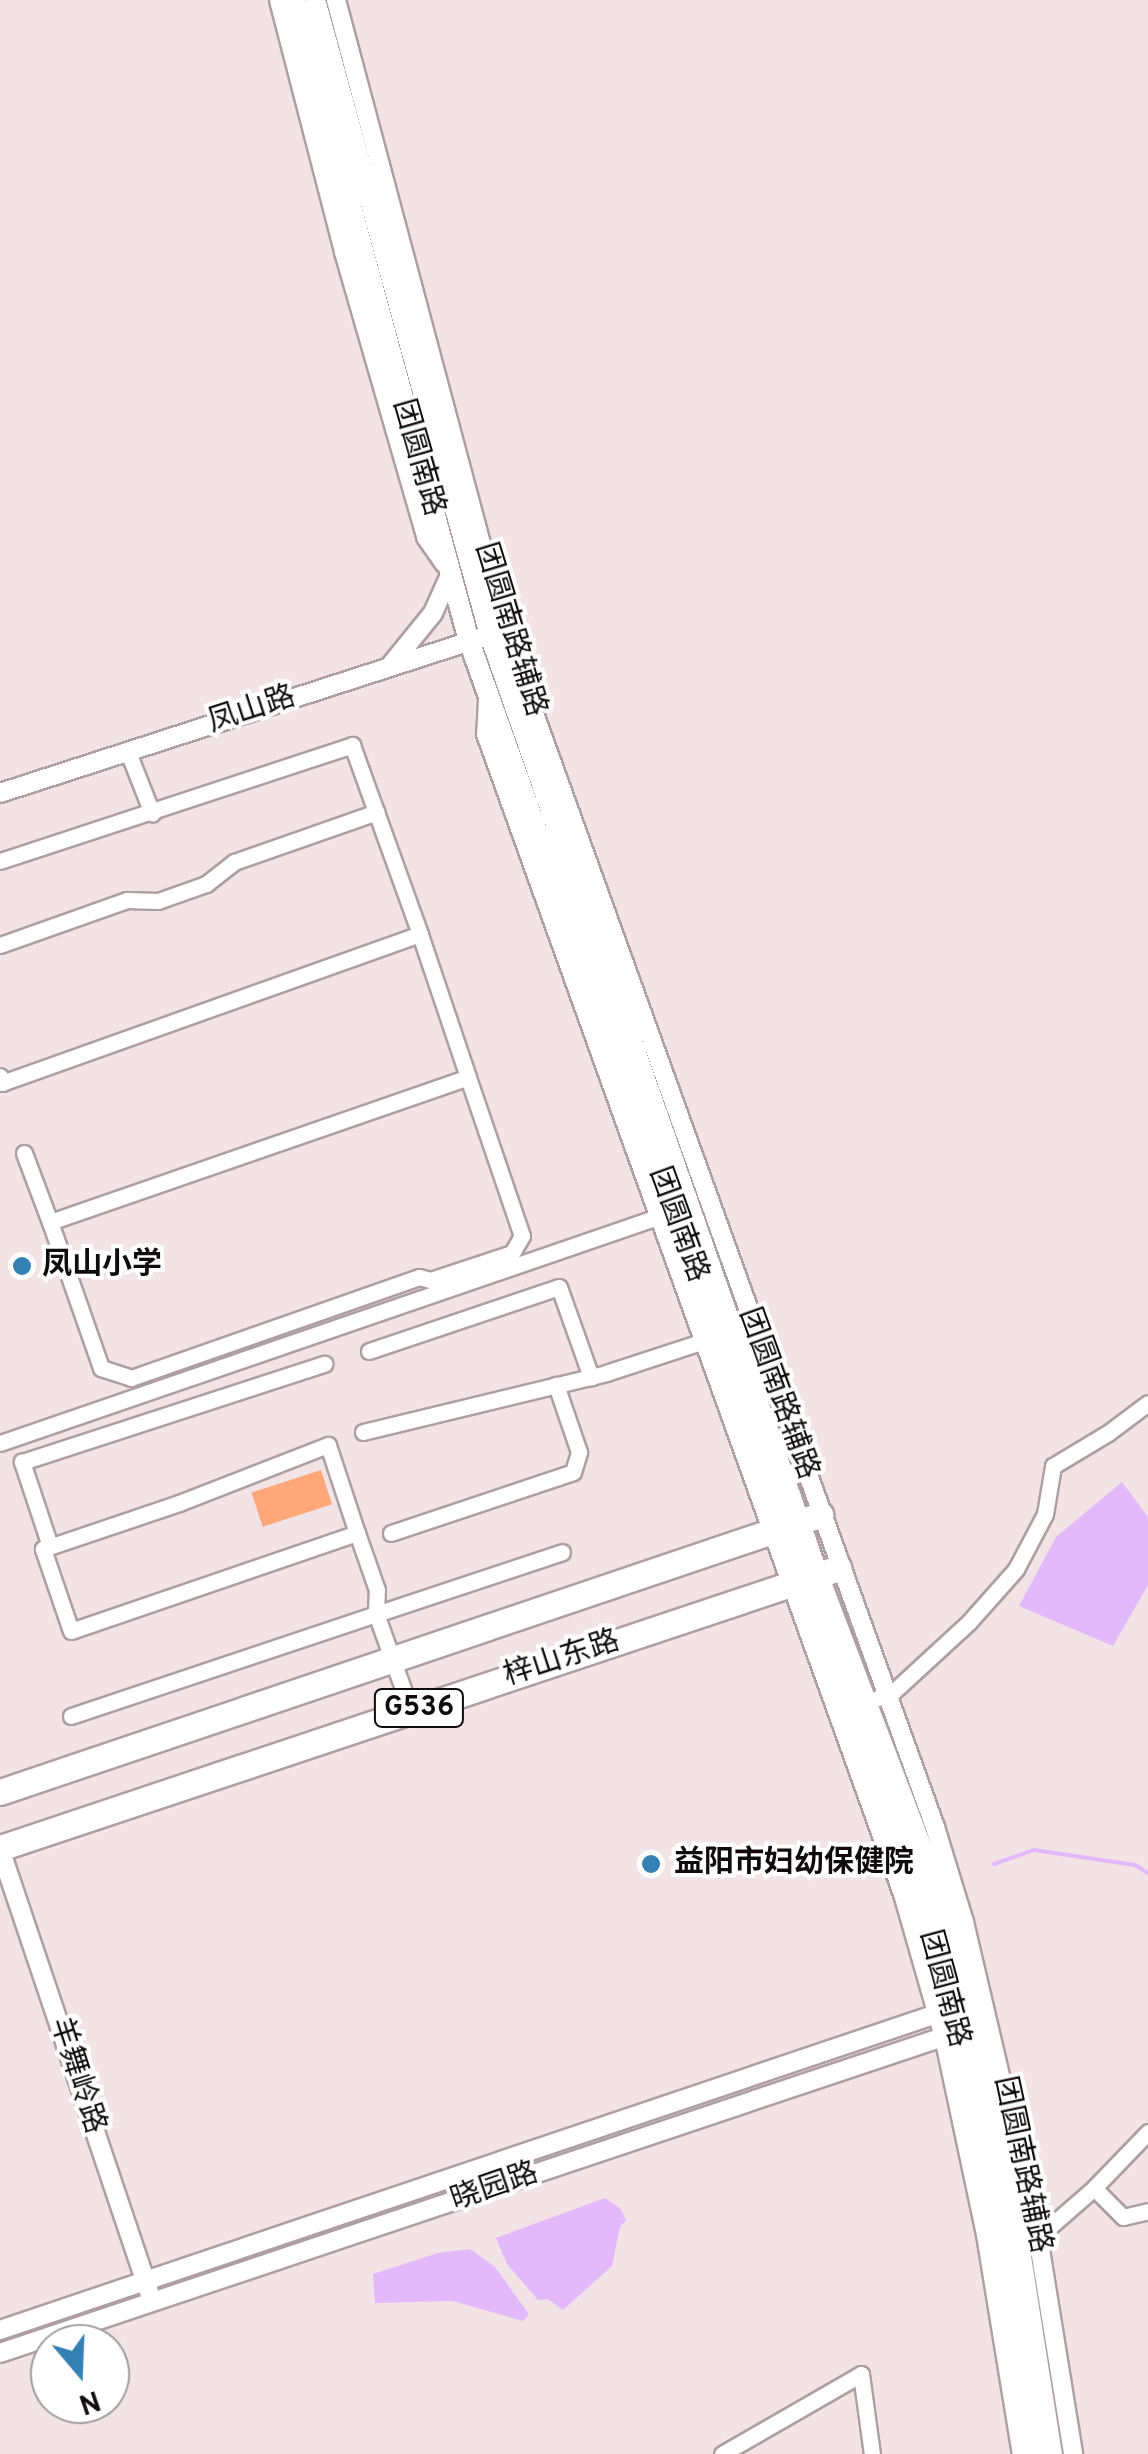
<!DOCTYPE html>
<html>
<head>
<meta charset="utf-8">
<style>
	body { margin:0 }
	#map { position:relative; width:1148px; height:2454px; overflow:hidden; background:#f1e3e6; font-family:Overpass,"Noto Sans SC",sans-serif }
	div>[style] { position:absolute }
	.green>* { inset:0; background:#fea87a; transform-origin:0 0 }
	.water>* { inset:0; background:#e3b9fb }
	.stream>* { height:4px; margin:-2px; padding:0 2px; transform-origin:2px; border-radius:2px; background:#e3b9fb }
	.roads { filter:drop-shadow(2px 0 #ad9fa3) drop-shadow(-2px 0 #ad9fa3) drop-shadow(0 2px #ad9fa3) drop-shadow(0 -2px #ad9fa3) }
	.minor>* { height:15px; margin:-7.5px; padding:0 7.5px; transform-origin:7.5px; border-radius:7.5px; background:#fff }
	.tertiary>* { height:18px; margin:-9px; padding:0 9px; transform-origin:9px; border-radius:9px; background:#fff }
	.secondary>* { height:20px; margin:-10px; padding:0 10px; transform-origin:10px; border-radius:10px; background:#fff }
	.trunk>* { height:25px; margin:-12.5px; padding:0 12.5px; transform-origin:12.5px; border-radius:12.5px; background:#fff }
	.dots>* { width:28px; height:28px; translate:-50% -50%; box-sizing:border-box; border:5px solid #fff; border-radius:50% }
	span { translate:-50% -50%; white-space:nowrap; text-align:center; line-height:1.15; -webkit-text-stroke:8px #fff; paint-order:stroke }
	.shield-label span { padding:2px 8px; background:#fff; border:2px solid; border-radius:8px; -webkit-text-stroke-width:0 }
	.shield-label { font-size:28px; color:#100b0d; font-weight:700 }
	.street-label { font-size:30px; color:#100b0d }
	.poi-label { font-size:30px; color:#100b0d; font-weight:700 }
	.left { translate:0 -50%; text-align:left }
	.north { position:absolute; left:30px; top:2324px; width:100px; height:100px; box-sizing:border-box; background:#fff; border:2px solid #9f9d9e; border-radius:50%; rotate:161deg; font-size:28px; font-weight:700; line-height:40px; text-align:center; color:#100b0d }
	.north::after { content:''; display:block; margin:auto; width:35px; height:45px; background:#3480b3; clip-path:polygon(50% 0,100% 100%,50% 72%,0 100%) }
</style>
</head>
<body>
<div id="map">
	<div class="green">
		<div style="left:321px;top:1470px;width:36px;height:73px;rotate:72deg"></div>
	</div>
	<div class="water">
		<div style="clip-path:polygon(1122px 1482px,1148px 1517px,1148px 1585px,1113px 1646px,1019px 1606px,1056px 1537px)"></div>
		<div style="clip-path:polygon(605px 2198px,621px 2209px,626px 2220px,620px 2227px,612px 2266px,563px 2310px,548px 2299px,538px 2300px,507px 2264px,496px 2238px)"></div>
		<div style="clip-path:polygon(470px 2249px,495px 2267px,529px 2314px,523px 2321px,453px 2301px,375px 2303px,373px 2274px,438px 2253px)"></div>
	</div>
	<div class="stream">
		<div style="left:994px;top:1864px;width:42px;rotate:-19.3deg"></div>
		<div style="left:1034px;top:1850px;width:102px;rotate:8.4deg"></div>
		<div style="left:1135px;top:1865px;width:15px;rotate:32deg"></div>
	</div>
	<div class="roads">
		<div class="minor">
			<div style="left:128px;top:752px;width:66px;rotate:68.5deg"></div>
			<div style="left:0;top:861px;width:371px;rotate:-18.2deg"></div>
			<div style="left:352px;top:745px;width:201px;rotate:70.2deg"></div>
			<div style="left:420px;top:934px;width:444px;rotate:160.4deg"></div>
			<div style="left:2px;top:1083px;width:7px;rotate:-106deg"></div>
			<div style="left:0;top:945px;width:135px;rotate:-19.5deg"></div>
			<div style="left:127px;top:900px;width:31px;rotate:2deg"></div>
			<div style="left:158px;top:901px;width:51px;rotate:-19.5deg"></div>
			<div style="left:206px;top:884px;width:36px;rotate:-38deg"></div>
			<div style="left:234px;top:862px;width:151px;rotate:-19.3deg"></div>
			<div style="left:24px;top:1153px;width:74px;rotate:69.4deg"></div>
			<div style="left:50px;top:1222px;width:442px;rotate:-19.1deg"></div>
			<div style="left:468px;top:1077px;width:151px;rotate:-108.6deg"></div>
			<div style="left:50px;top:1222px;width:155px;rotate:70.7deg"></div>
			<div style="left:101px;top:1368px;width:32px;rotate:18deg"></div>
			<div style="left:131px;top:1378px;width:305px;rotate:-19.3deg"></div>
			<div style="left:419px;top:1277px;width:11px;rotate:15deg"></div>
			<div style="left:430px;top:1280px;width:86px;rotate:-18.2deg"></div>
			<div style="left:512px;top:1253px;width:20px;rotate:-60deg"></div>
			<div style="left:522px;top:1236px;width:168px;rotate:-108.8deg"></div>
			<div style="left:369px;top:1351px;width:200px;rotate:-18.6deg"></div>
			<div style="left:559px;top:1287px;width:96px;rotate:70.4deg"></div>
			<div style="left:363px;top:1432px;width:250px;rotate:-13.6deg"></div>
			<div style="left:606px;top:1373px;width:113px;rotate:-18.1deg"></div>
			<div style="left:0;top:1443px;width:707px;rotate:-18.97deg"></div>
			<div style="left:391px;top:1533px;width:192px;rotate:-18.5deg"></div>
			<div style="left:573px;top:1472px;width:21px;rotate:-73deg"></div>
			<div style="left:579px;top:1452px;width:71px;rotate:-108.9deg"></div>
			<div style="left:50px;top:1546px;width:89px;rotate:-108.4deg"></div>
			<div style="left:22px;top:1462px;width:318px;rotate:-18deg"></div>
			<div style="left:878px;top:1698px;width:16px;rotate:-22deg"></div>
			<div style="left:893px;top:1692px;width:103px;rotate:-42.6deg"></div>
			<div style="left:969px;top:1622px;width:71px;rotate:-48.4deg"></div>
			<div style="left:1016px;top:1569px;width:62px;rotate:-62.2deg"></div>
			<div style="left:1045px;top:1514px;width:49px;rotate:-80.5deg"></div>
			<div style="left:1053px;top:1466px;width:64px;rotate:-31deg"></div>
			<div style="left:1108px;top:1433px;width:50px;rotate:-36.9deg"></div>
			<div style="left:411px;top:1711px;width:103px;rotate:-109.8deg"></div>
			<div style="left:376px;top:1614px;width:196px;rotate:-18.4deg"></div>
			<div style="left:71px;top:1716px;width:322px;rotate:-18.5deg"></div>
			<div style="left:376px;top:1614px;width:24px;rotate:-88deg"></div>
			<div style="left:377px;top:1590px;width:60px;rotate:-109.3deg"></div>
			<div style="left:357px;top:1533px;width:302px;rotate:161.1deg"></div>
			<div style="left:71px;top:1631px;width:87px;rotate:-108.9deg"></div>
			<div style="left:43px;top:1549px;width:144px;rotate:-18.7deg"></div>
			<div style="left:179px;top:1503px;width:160px;rotate:-21.3deg"></div>
			<div style="left:328px;top:1445px;width:93px;rotate:71.8deg"></div>
			<div style="left:1094px;top:2188px;width:41px;rotate:45deg"></div>
			<div style="left:1123px;top:2217px;width:26px;rotate:-13deg"></div>
			<div style="left:1031px;top:2243px;width:84px;rotate:-41.1deg"></div>
			<div style="left:1094px;top:2188px;width:78px;rotate:-46deg"></div>
			<div style="left:722px;top:2454px;width:160px;rotate:-29.9deg"></div>
			<div style="left:861px;top:2374px;width:81px;rotate:82.2deg"></div>
		</div>
		<div class="tertiary">
			<div style="left:279px;top:0;width:260px;rotate:75.5deg"></div>
			<div style="left:344px;top:252px;width:297px;rotate:73.9deg"></div>
			<div style="left:426px;top:537px;width:33px;rotate:55deg"></div>
			<div style="left:336px;top:0;width:652px;rotate:75.07deg"></div>
			<div style="left:504px;top:630px;width:1272px;rotate:70.2deg"></div>
			<div style="left:935px;top:1827px;width:99px;rotate:73deg"></div>
			<div style="left:964px;top:1922px;width:324px;rotate:76.8deg"></div>
			<div style="left:1038px;top:2237px;width:220px;rotate:80.8deg"></div>
			<div style="left:390px;top:666px;width:68px;rotate:-50.9deg"></div>
			<div style="left:433px;top:613px;width:42px;rotate:-65.9deg"></div>
			<div style="left:488px;top:700px;width:34px;rotate:93deg"></div>
			<div style="left:486px;top:734px;width:1233px;rotate:70.23deg"></div>
			<div style="left:903px;top:1894px;width:149px;rotate:74deg"></div>
			<div style="left:944px;top:2037px;width:202px;rotate:78deg"></div>
			<div style="left:986px;top:2235px;width:222px;rotate:80.7deg"></div>
			<div style="left:0;top:793px;width:504px;rotate:-17.9deg"></div>
			<div style="left:0;top:1849px;width:468px;rotate:71.4deg"></div>
			<div style="left:0;top:2330px;width:997px;rotate:-18.65deg"></div>
			<div style="left:0;top:2353px;width:1004px;rotate:-18.53deg"></div>
		</div>
		<div class="secondary">
			<div style="left:295px;top:0;width:664px;rotate:74.81deg"></div>
			<div style="left:469px;top:641px;width:1320px;rotate:70.25deg"></div>
			<div style="left:915px;top:1883px;width:354px;rotate:76.1deg"></div>
			<div style="left:1000px;top:2227px;width:230px;rotate:81.2deg"></div>
			<div style="left:315px;top:0;width:659px;rotate:74.59deg"></div>
			<div style="left:490px;top:635px;width:996px;rotate:70.76deg"></div>
			<div style="left:818px;top:1575px;width:295px;rotate:69.2deg"></div>
			<div style="left:923px;top:1851px;width:83px;rotate:73.1deg"></div>
			<div style="left:947px;top:1930px;width:271px;rotate:76.3deg"></div>
			<div style="left:1011px;top:2193px;width:264px;rotate:81.1deg"></div>
		</div>
		<div class="trunk">
			<div style="left:0;top:1792px;width:866px;rotate:-18.67deg"></div>
			<div style="left:0;top:1848px;width:884px;rotate:-18.46deg"></div>
		</div>
	</div>
	<div class="dots">
		<div style="left:22px;top:1266px;background:#3480b3"></div>
		<div style="left:651px;top:1864px;background:#3480b3"></div>
	</div>
	<div class="shield-label">
		<span style="left:419px;top:1708px">G536</span>
	</div>
	<div class="street-label">
		<span style="left:417px;top:458px;rotate:74deg">团圆南路</span>
		<span style="left:509px;top:630px;rotate:73deg">团圆南路辅路</span>
		<span style="left:252px;top:711px;rotate:-18deg">凤山路</span>
		<span style="left:677px;top:1225px;rotate:70deg">团圆南路</span>
		<span style="left:777px;top:1394px;rotate:70deg">团圆南路辅路</span>
		<span style="left:562px;top:1660px;rotate:-18deg">梓山东路</span>
		<span style="left:943px;top:1989px;rotate:75deg">团圆南路</span>
		<span style="left:76px;top:2076px;rotate:72deg">羊舞岭路</span>
		<span style="left:1021px;top:2165px;rotate:78deg">团圆南路辅路</span>
		<span style="left:495px;top:2188px;rotate:-19deg">晓园路</span>
	</div>
	<div class="poi-label">
		<span class="left" style="left:42px;top:1266px">凤山小学</span>
		<span class="left" style="left:674px;top:1864px">益阳市妇幼保健院</span>
	</div>
	<div class="north">N</div>
</div>
</body>
</html>
